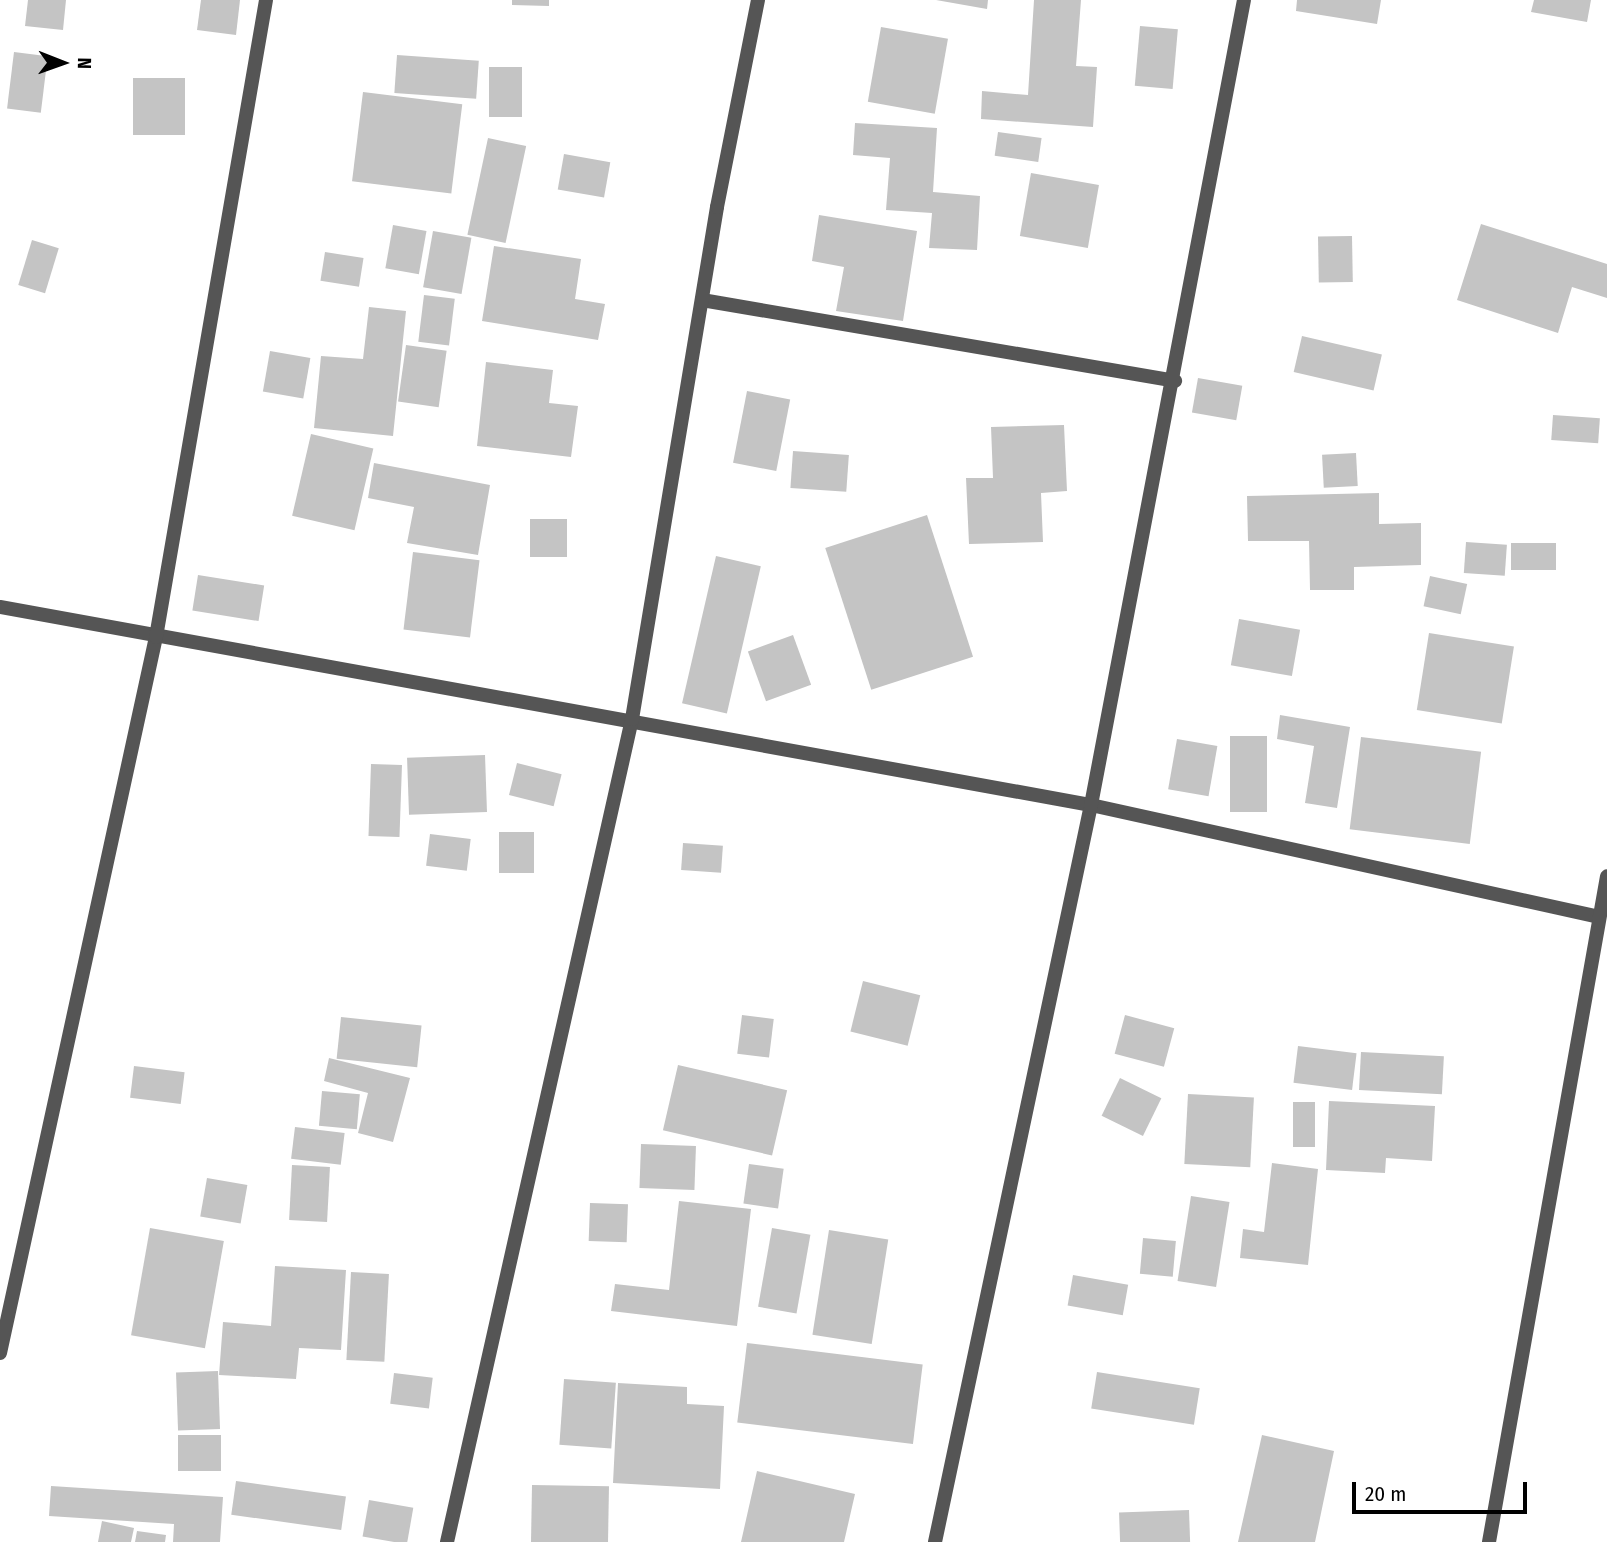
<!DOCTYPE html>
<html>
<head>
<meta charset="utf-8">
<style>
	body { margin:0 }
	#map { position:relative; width:1607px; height:1542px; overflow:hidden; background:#fff; font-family:"Fira Sans Condensed",sans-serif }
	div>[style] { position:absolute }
	.building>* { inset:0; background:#c4c4c4; transform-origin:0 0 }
	.street>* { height:14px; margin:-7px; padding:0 7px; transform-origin:7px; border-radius:7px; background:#555 }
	span { translate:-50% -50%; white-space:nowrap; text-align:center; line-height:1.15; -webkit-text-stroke:5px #fff; paint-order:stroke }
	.north { position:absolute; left:28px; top:28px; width:70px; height:70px; -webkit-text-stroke:5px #fff; paint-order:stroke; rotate:91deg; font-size:19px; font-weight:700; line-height:28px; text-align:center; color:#000 }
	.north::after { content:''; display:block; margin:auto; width:24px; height:32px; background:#000; clip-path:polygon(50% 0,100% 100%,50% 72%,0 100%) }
	.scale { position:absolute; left:1352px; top:1482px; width:175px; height:32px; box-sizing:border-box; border:4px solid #000; border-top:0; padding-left:9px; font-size:21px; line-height:24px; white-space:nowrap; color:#000; -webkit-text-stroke:5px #fff; paint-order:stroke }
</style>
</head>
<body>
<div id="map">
	<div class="building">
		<div style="clip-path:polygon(28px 0,66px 0,63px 30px,25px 26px)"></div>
		<div style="clip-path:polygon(201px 0,240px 0,236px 35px,197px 30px)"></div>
		<div style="clip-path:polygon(512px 0,549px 0,549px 6px,512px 5px)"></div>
		<div style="clip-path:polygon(936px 0,988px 0,987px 9px)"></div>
		<div style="clip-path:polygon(1034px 0,1081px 0,1076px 66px,1097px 67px,1093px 127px,981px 119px,982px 91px,1028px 95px)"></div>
		<div style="clip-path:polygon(1297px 0,1381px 0,1377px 24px,1296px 11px)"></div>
		<div style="clip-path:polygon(1534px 0,1591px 0,1587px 22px,1531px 12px)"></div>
		<div style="left:1140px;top:26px;width:38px;height:60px;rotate:5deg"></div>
		<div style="left:881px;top:27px;width:68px;height:76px;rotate:10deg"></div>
		<div style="left:14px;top:52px;width:34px;height:57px;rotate:7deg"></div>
		<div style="left:397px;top:55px;width:82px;height:38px;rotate:4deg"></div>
		<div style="left:489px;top:67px;width:33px;height:50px"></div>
		<div style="left:133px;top:78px;width:52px;height:57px"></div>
		<div style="left:363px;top:92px;width:100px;height:90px;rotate:7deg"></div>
		<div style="clip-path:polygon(855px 123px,937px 128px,933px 192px,980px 196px,977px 250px,929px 248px,932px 213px,886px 210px,890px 158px,853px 155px)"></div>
		<div style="left:998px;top:132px;width:44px;height:24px;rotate:8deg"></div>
		<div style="left:488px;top:138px;width:39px;height:99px;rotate:12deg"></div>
		<div style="left:564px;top:154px;width:47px;height:36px;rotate:10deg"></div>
		<div style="left:1031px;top:173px;width:69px;height:64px;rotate:10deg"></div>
		<div style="clip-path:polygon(819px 215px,917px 231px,903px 321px,836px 311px,844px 267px,812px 261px)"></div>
		<div style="clip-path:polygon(1481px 224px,1607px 264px,1607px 298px,1572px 287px,1558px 333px,1457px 300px)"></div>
		<div style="left:393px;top:225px;width:34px;height:44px;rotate:10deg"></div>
		<div style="left:433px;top:231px;width:39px;height:57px;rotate:10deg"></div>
		<div style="left:1352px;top:236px;width:46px;height:34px;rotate:89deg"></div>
		<div style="left:32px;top:240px;width:28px;height:47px;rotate:17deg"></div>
		<div style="clip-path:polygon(494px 246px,581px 259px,575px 299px,605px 304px,598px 340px,482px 321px)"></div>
		<div style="left:325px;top:252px;width:39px;height:29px;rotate:9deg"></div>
		<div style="left:424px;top:295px;width:31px;height:47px;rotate:7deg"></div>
		<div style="clip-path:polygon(369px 307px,406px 311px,393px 436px,314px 428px,321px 356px,363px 359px)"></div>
		<div style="left:1302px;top:336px;width:82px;height:37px;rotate:13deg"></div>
		<div style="left:406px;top:345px;width:41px;height:57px;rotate:8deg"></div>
		<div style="left:270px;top:351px;width:41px;height:41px;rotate:10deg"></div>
		<div style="clip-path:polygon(486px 362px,553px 370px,549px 403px,578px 406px,571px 457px,477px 446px)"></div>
		<div style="left:1198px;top:378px;width:45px;height:35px;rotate:10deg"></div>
		<div style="left:747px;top:391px;width:44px;height:73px;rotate:11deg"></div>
		<div style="left:1553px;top:415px;width:47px;height:25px;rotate:4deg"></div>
		<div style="clip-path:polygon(1064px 425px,1067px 491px,1041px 493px,1043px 542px,969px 544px,966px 478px,993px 478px,991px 427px)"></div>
		<div style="left:311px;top:434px;width:64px;height:84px;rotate:13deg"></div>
		<div style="left:793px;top:451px;width:56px;height:37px;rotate:4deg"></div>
		<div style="left:1356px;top:453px;width:33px;height:34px;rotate:87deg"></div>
		<div style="clip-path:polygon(374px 463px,490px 485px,478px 555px,407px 543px,414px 507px,368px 498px)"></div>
		<div style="clip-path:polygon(1379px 493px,1379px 524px,1421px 523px,1421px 565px,1354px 567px,1354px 590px,1310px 590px,1309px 541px,1248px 541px,1247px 496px)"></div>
		<div style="left:927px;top:515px;width:149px;height:107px;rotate:72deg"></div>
		<div style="left:530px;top:519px;width:37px;height:38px"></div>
		<div style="left:1466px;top:542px;width:41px;height:31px;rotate:4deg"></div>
		<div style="left:1511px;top:543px;width:45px;height:27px"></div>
		<div style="left:413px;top:552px;width:67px;height:78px;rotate:7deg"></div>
		<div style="left:716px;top:556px;width:46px;height:151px;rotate:13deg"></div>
		<div style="left:198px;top:575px;width:67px;height:36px;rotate:9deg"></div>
		<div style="left:1430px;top:576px;width:38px;height:31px;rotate:12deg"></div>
		<div style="left:1239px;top:619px;width:62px;height:47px;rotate:10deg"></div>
		<div style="left:1429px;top:633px;width:86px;height:78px;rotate:9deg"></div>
		<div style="left:793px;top:635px;width:53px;height:48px;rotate:70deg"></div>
		<div style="clip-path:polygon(1280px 715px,1350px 727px,1337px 808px,1305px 803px,1314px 746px,1277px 739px)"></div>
		<div style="left:1230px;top:736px;width:37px;height:76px"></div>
		<div style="left:1361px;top:737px;width:121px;height:93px;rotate:7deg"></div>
		<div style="left:1177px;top:739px;width:41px;height:51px;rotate:10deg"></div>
		<div style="left:485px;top:755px;width:57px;height:78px;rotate:88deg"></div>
		<div style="left:517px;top:763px;width:46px;height:33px;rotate:14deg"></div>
		<div style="left:371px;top:764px;width:31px;height:72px;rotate:2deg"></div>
		<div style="left:534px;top:832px;width:41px;height:35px;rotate:90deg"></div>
		<div style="left:430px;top:834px;width:41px;height:32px;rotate:7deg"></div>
		<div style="left:683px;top:843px;width:40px;height:27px;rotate:4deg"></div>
		<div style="left:863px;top:981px;width:59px;height:52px;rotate:14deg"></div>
		<div style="left:742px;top:1015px;width:32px;height:39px;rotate:7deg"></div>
		<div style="left:1125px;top:1015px;width:51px;height:40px;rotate:15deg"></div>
		<div style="left:341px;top:1017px;width:81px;height:42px;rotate:6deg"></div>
		<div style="left:1298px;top:1046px;width:59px;height:37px;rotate:7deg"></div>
		<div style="left:1361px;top:1052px;width:83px;height:38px;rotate:3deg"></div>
		<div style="clip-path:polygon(329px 1058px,410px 1078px,393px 1142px,358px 1133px,368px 1093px,324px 1081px)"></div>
		<div style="left:678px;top:1065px;width:112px;height:67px;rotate:13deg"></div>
		<div style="left:134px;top:1066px;width:51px;height:32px;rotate:7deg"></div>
		<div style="left:1120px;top:1078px;width:46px;height:42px;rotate:26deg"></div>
		<div style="left:322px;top:1091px;width:38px;height:35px;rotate:5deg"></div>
		<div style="left:1188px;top:1094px;width:66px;height:70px;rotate:3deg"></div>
		<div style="clip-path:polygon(1329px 1101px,1435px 1106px,1432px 1161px,1386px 1158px,1385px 1173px,1326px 1170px)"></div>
		<div style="left:1293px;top:1102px;width:22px;height:45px"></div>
		<div style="left:295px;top:1127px;width:50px;height:32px;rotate:7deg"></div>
		<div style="left:641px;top:1144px;width:55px;height:44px;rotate:2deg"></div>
		<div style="clip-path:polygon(1272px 1163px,1318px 1169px,1308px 1265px,1240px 1258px,1243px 1229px,1264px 1232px)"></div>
		<div style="left:749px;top:1164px;width:35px;height:40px;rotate:8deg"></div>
		<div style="left:292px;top:1165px;width:38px;height:55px;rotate:3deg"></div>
		<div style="left:207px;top:1178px;width:41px;height:39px;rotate:10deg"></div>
		<div style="left:1191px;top:1196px;width:39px;height:86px;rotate:9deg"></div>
		<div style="clip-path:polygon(679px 1201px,751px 1209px,737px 1326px,611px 1311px,615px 1284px,669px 1290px)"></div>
		<div style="left:590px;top:1203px;width:38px;height:38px;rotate:2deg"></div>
		<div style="left:150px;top:1228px;width:75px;height:109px;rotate:10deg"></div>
		<div style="left:772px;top:1228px;width:39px;height:80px;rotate:10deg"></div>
		<div style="left:829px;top:1230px;width:60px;height:106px;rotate:9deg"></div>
		<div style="left:1143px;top:1238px;width:33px;height:36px;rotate:5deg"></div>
		<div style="clip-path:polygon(275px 1266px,346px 1270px,341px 1350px,299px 1348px,296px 1379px,219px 1375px,223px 1322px,271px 1326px)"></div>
		<div style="left:351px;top:1272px;width:38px;height:88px;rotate:3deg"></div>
		<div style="left:1073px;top:1275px;width:56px;height:31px;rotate:10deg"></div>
		<div style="left:747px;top:1343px;width:177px;height:80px;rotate:7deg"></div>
		<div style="left:218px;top:1371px;width:58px;height:42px;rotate:88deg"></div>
		<div style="left:1097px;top:1372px;width:104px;height:37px;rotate:9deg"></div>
		<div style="left:394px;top:1373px;width:39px;height:31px;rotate:7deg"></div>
		<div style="left:564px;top:1379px;width:52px;height:66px;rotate:4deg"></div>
		<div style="clip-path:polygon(618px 1383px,687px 1387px,687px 1404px,724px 1406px,720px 1489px,613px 1483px)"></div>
		<div style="left:178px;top:1435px;width:43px;height:36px"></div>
		<div style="clip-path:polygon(1262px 1435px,1334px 1451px,1315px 1542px,1238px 1542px)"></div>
		<div style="clip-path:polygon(757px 1471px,855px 1494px,844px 1542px,741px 1542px)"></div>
		<div style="left:236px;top:1481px;width:111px;height:34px;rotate:8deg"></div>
		<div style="left:532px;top:1485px;width:77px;height:57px;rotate:1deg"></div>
		<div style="clip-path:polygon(51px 1486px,223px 1497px,220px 1542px,173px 1542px,174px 1524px,49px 1516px)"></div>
		<div style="left:369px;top:1500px;width:45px;height:37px;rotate:10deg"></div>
		<div style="left:1189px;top:1510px;width:32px;height:70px;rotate:88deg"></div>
		<div style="clip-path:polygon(102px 1521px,134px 1528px,131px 1542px,98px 1542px)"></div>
		<div style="clip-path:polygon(137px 1531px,166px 1535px,165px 1542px,135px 1542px)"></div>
	</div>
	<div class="street">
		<div style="left:702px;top:300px;width:480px;rotate:9.7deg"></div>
		<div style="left:0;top:607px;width:1109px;rotate:10.29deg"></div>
		<div style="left:1091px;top:805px;width:520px;rotate:12.43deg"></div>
		<div style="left:0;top:1353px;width:733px;rotate:-77.71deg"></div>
		<div style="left:156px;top:637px;width:646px;rotate:-80.2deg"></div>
		<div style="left:447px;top:1542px;width:844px;rotate:-77.33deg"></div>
		<div style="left:632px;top:719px;width:519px;rotate:-80.57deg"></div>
		<div style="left:717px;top:207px;width:211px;rotate:-78.8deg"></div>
		<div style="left:935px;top:1542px;width:753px;rotate:-78.05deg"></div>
		<div style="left:1091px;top:805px;width:819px;rotate:-79.24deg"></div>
		<div style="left:1489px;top:1542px;width:676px;rotate:-79.95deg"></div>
	</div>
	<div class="north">N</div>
	<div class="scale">20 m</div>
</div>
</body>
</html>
